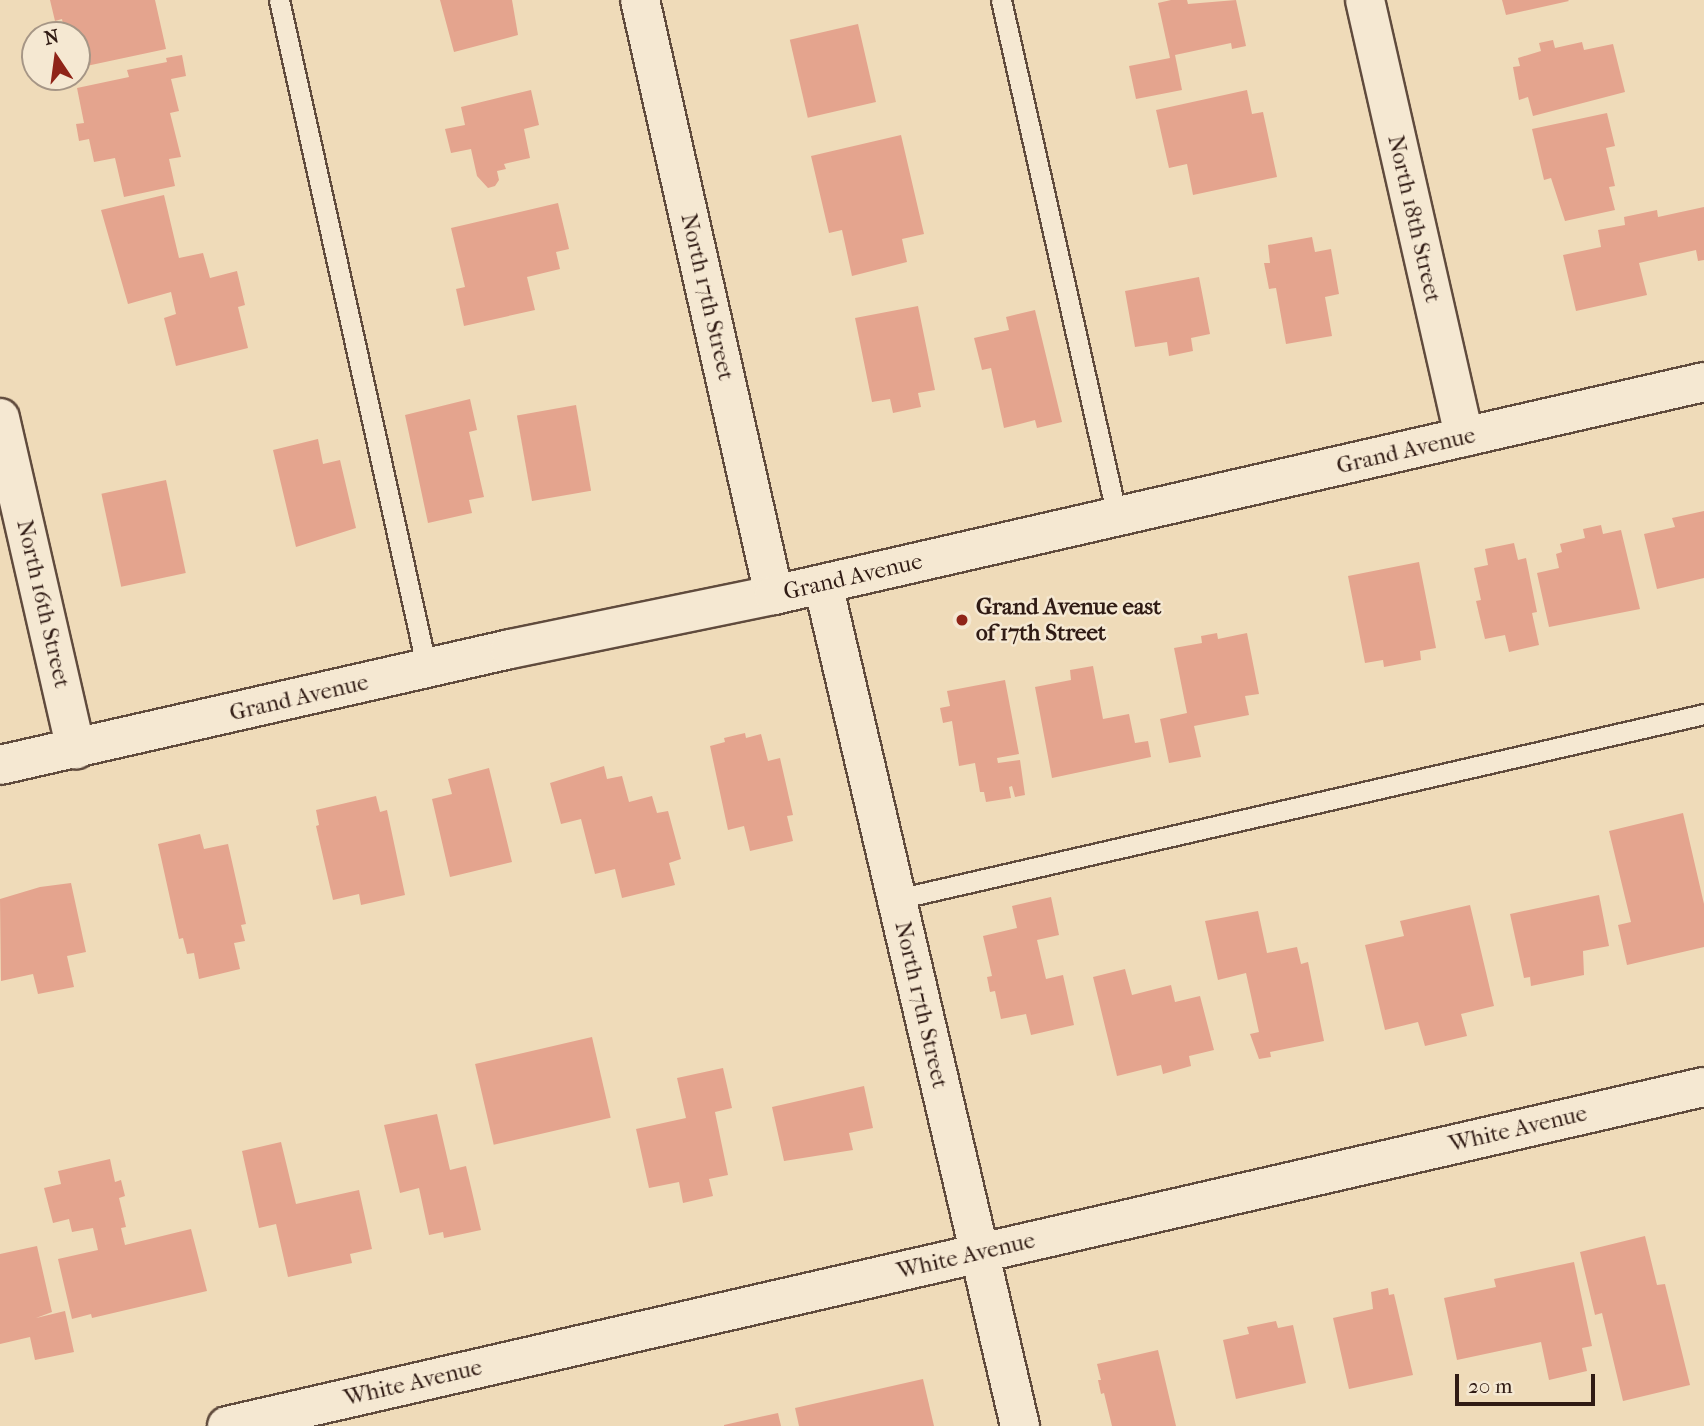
<!DOCTYPE html>
<html>
<head>
<meta charset="utf-8">
<style>
	body { margin:0 }
	#map { position:relative; width:1704px; height:1426px; overflow:hidden; background:#efdbb9; font-family:"IM FELL French Canon",serif }
	div>[style] { position:absolute }
	.building>* { inset:0; background:#e4a48e; transform-origin:0 0 }
	.roads { filter:drop-shadow(2px 0 #604b3d) drop-shadow(-2px 0 #604b3d) drop-shadow(0 2px #604b3d) drop-shadow(0 -2px #604b3d) }
	.service>* { height:19px; margin:-9.5px; padding:0 9.5px; transform-origin:9.5px; border-radius:9.5px; background:#f5e8d2 }
	.minor>* { height:38px; margin:-19px; padding:0 19px; transform-origin:19px; border-radius:19px; background:#f5e8d2 }
	.tertiary>* { height:38px; margin:-19px; padding:0 19px; transform-origin:19px; border-radius:19px; background:#f5e8d2 }
	.dots>* { width:19px; height:19px; translate:-50% -50%; box-sizing:border-box; border:4px solid #f5e8d2; border-radius:50% }
	span { translate:-50% -50%; white-space:nowrap; text-align:center; line-height:1.15; -webkit-text-stroke:5px #f5e8d2; paint-order:stroke }
	.street-label { font-size:23px; color:#301b14 }
	.poi-label { font-size:23px; color:#301b14; font-weight:700 }
	.left { translate:0 -50%; text-align:left }
	.north { position:absolute; left:21px; top:21px; width:70px; height:70px; box-sizing:border-box; background:#f5e8d2; border:2px solid #a69686; border-radius:50%; rotate:347deg; font-size:19px; font-weight:700; line-height:28px; text-align:center; color:#301b14 }
	.north::after { content:''; display:block; margin:auto; width:24px; height:32px; background:#8f2418; clip-path:polygon(50% 0,100% 100%,50% 72%,0 100%) }
	.scale { position:absolute; left:1455px; top:1374px; width:140px; height:32px; box-sizing:border-box; border:4px solid #301b14; border-top:0; padding-left:9px; font-size:21px; line-height:24px; white-space:nowrap; color:#301b14; -webkit-text-stroke:5px #f5e8d2; paint-order:stroke }
</style>
</head>
<body>
<div id="map">
	<div class="building">
		<div style="clip-path:polygon(50px 0,155px 0,166px 49px,77px 68px,77px 35px,65px 35px,62px 19px,55px 21px)"></div>
		<div style="clip-path:polygon(440px 0,512px 0,518px 35px,454px 52px)"></div>
		<div style="clip-path:polygon(1171px 0,1187px 0,1188px 4px,1236px 0,1246px 46px,1232px 49px,1231px 43px,1175px 55px,1182px 90px,1136px 99px,1129px 66px,1170px 58px,1158px 3px)"></div>
		<div style="clip-path:polygon(1502px 0,1568px 0,1569px 1px,1506px 15px)"></div>
		<div style="left:858px;top:24px;width:80px;height:70px;rotate:77deg"></div>
		<div style="clip-path:polygon(1553px 40px,1555px 48px,1582px 42px,1584px 50px,1613px 44px,1625px 92px,1533px 116px,1528px 97px,1519px 100px,1513px 67px,1520px 66px,1518px 58px,1541px 51px,1539px 43px)"></div>
		<div style="clip-path:polygon(182px 55px,186px 76px,171px 79px,179px 111px,170px 113px,181px 157px,169px 159px,175px 186px,124px 197px,115px 158px,94px 162px,89px 139px,79px 141px,76px 124px,84px 123px,77px 88px,129px 77px,127px 70px,167px 62px,166px 58px)"></div>
		<div style="clip-path:polygon(531px 90px,539px 125px,524px 129px,530px 158px,504px 164px,506px 169px,497px 171px,499px 180px,495px 186px,488px 188px,477px 176px,471px 149px,451px 153px,445px 129px,465px 125px,461px 107px)"></div>
		<div style="clip-path:polygon(1247px 90px,1252px 114px,1263px 112px,1277px 177px,1193px 195px,1187px 164px,1169px 168px,1156px 110px)"></div>
		<div style="clip-path:polygon(1607px 113px,1615px 146px,1606px 148px,1615px 186px,1609px 187px,1615px 210px,1565px 221px,1551px 178px,1544px 180px,1532px 129px)"></div>
		<div style="clip-path:polygon(901px 135px,924px 234px,902px 239px,907px 262px,852px 276px,842px 230px,829px 233px,811px 156px)"></div>
		<div style="clip-path:polygon(164px 195px,179px 258px,203px 253px,210px 278px,237px 271px,245px 305px,238px 307px,248px 348px,176px 366px,164px 318px,176px 314px,171px 292px,128px 304px,101px 210px)"></div>
		<div style="clip-path:polygon(558px 203px,569px 249px,556px 252px,560px 269px,527px 277px,535px 310px,464px 326px,456px 289px,465px 287px,451px 228px)"></div>
		<div style="clip-path:polygon(1704px 207px,1704px 260px,1698px 261px,1696px 250px,1639px 263px,1647px 295px,1576px 311px,1563px 255px,1601px 247px,1598px 230px,1625px 225px,1624px 217px,1657px 210px,1658px 217px)"></div>
		<div style="clip-path:polygon(1312px 237px,1315px 252px,1331px 249px,1339px 294px,1325px 297px,1332px 336px,1286px 344px,1276px 288px,1269px 289px,1264px 263px,1270px 263px,1268px 245px)"></div>
		<div style="clip-path:polygon(1199px 277px,1210px 334px,1191px 338px,1193px 351px,1169px 356px,1167px 342px,1135px 347px,1125px 291px)"></div>
		<div style="clip-path:polygon(918px 306px,935px 390px,918px 393px,921px 407px,893px 413px,890px 399px,872px 402px,855px 318px)"></div>
		<div style="clip-path:polygon(1035px 310px,1062px 422px,1037px 428px,1035px 420px,1004px 428px,991px 368px,982px 370px,974px 338px,1009px 330px,1006px 317px)"></div>
		<div style="clip-path:polygon(470px 399px,477px 430px,469px 432px,484px 497px,469px 500px,472px 513px,428px 523px,405px 415px)"></div>
		<div style="left:576px;top:405px;width:87px;height:60px;rotate:80deg"></div>
		<div style="clip-path:polygon(318px 439px,323px 464px,340px 460px,356px 528px,296px 547px,273px 450px)"></div>
		<div style="left:166px;top:480px;width:95px;height:66px;rotate:78deg"></div>
		<div style="clip-path:polygon(1704px 511px,1704px 578px,1657px 589px,1644px 534px,1675px 527px,1672px 518px)"></div>
		<div style="clip-path:polygon(1601px 525px,1603px 534px,1621px 530px,1640px 609px,1549px 627px,1537px 573px,1559px 568px,1556px 554px,1562px 552px,1560px 544px,1585px 538px,1583px 529px)"></div>
		<div style="clip-path:polygon(1514px 543px,1518px 560px,1526px 558px,1537px 612px,1532px 613px,1539px 645px,1509px 652px,1505px 635px,1485px 639px,1476px 601px,1481px 600px,1474px 568px,1488px 565px,1485px 549px)"></div>
		<div style="clip-path:polygon(1419px 562px,1436px 648px,1420px 651px,1421px 660px,1384px 667px,1383px 660px,1365px 663px,1348px 576px)"></div>
		<div style="clip-path:polygon(1217px 633px,1218px 639px,1247px 633px,1259px 694px,1245px 696px,1249px 715px,1194px 726px,1201px 757px,1169px 763px,1160px 719px,1187px 713px,1174px 648px,1202px 643px,1201px 636px)"></div>
		<div style="clip-path:polygon(1093px 666px,1103px 719px,1129px 714px,1135px 743px,1148px 741px,1151px 757px,1052px 778px,1035px 687px,1071px 680px,1070px 670px)"></div>
		<div style="clip-path:polygon(1005px 680px,1019px 754px,997px 758px,998px 763px,1020px 760px,1025px 795px,1015px 797px,1012px 786px,1009px 787px,1011px 798px,986px 802px,984px 792px,980px 792px,975px 763px,959px 766px,952px 721px,943px 723px,940px 708px,950px 706px,947px 691px)"></div>
		<div style="clip-path:polygon(745px 733px,746px 738px,761px 734px,768px 761px,780px 758px,793px 815px,787px 816px,793px 841px,750px 851px,744px 826px,728px 830px,710px 746px,725px 742px,724px 738px)"></div>
		<div style="clip-path:polygon(604px 766px,607px 779px,622px 776px,629px 802px,652px 796px,657px 813px,668px 811px,681px 859px,669px 863px,675px 885px,622px 898px,615px 869px,595px 874px,581px 819px,561px 824px,550px 783px)"></div>
		<div style="clip-path:polygon(489px 768px,512px 862px,450px 877px,432px 799px,452px 794px,448px 779px)"></div>
		<div style="clip-path:polygon(376px 796px,380px 812px,387px 810px,405px 895px,361px 905px,359px 894px,333px 900px,316px 826px,319px 825px,316px 810px)"></div>
		<div style="clip-path:polygon(1683px 813px,1704px 904px,1704px 947px,1627px 965px,1618px 925px,1631px 922px,1609px 831px)"></div>
		<div style="clip-path:polygon(200px 834px,204px 849px,228px 844px,246px 924px,241px 925px,245px 941px,234px 943px,240px 969px,199px 979px,194px 953px,187px 954px,183px 938px,179px 939px,158px 844px)"></div>
		<div style="clip-path:polygon(71px 883px,86px 952px,67px 956px,74px 987px,38px 994px,33px 974px,1px 981px,0 899px,40px 887px)"></div>
		<div style="clip-path:polygon(1599px 895px,1609px 946px,1583px 951px,1584px 975px,1531px 986px,1530px 977px,1524px 978px,1510px 914px)"></div>
		<div style="clip-path:polygon(1051px 897px,1059px 935px,1037px 940px,1046px 979px,1063px 975px,1074px 1025px,1031px 1035px,1026px 1014px,1001px 1019px,995px 991px,990px 992px,987px 977px,992px 976px,983px 936px,1017px 928px,1012px 906px)"></div>
		<div style="clip-path:polygon(1470px 905px,1494px 1006px,1461px 1014px,1467px 1036px,1425px 1046px,1418px 1022px,1385px 1030px,1365px 945px,1404px 936px,1400px 921px)"></div>
		<div style="clip-path:polygon(1258px 911px,1267px 953px,1297px 947px,1301px 964px,1308px 962px,1324px 1041px,1270px 1052px,1271px 1057px,1259px 1059px,1250px 1034px,1259px 1032px,1246px 973px,1218px 980px,1205px 921px)"></div>
		<div style="clip-path:polygon(1125px 969px,1132px 995px,1171px 985px,1175px 1002px,1200px 996px,1214px 1050px,1189px 1056px,1191px 1066px,1163px 1074px,1161px 1065px,1117px 1076px,1093px 977px)"></div>
		<div style="left:592px;top:1037px;width:83px;height:120px;rotate:77deg"></div>
		<div style="clip-path:polygon(723px 1068px,732px 1108px,715px 1112px,728px 1175px,709px 1179px,713px 1196px,683px 1203px,679px 1182px,649px 1188px,636px 1129px,686px 1118px,677px 1078px)"></div>
		<div style="clip-path:polygon(864px 1086px,873px 1128px,849px 1133px,853px 1150px,784px 1161px,772px 1107px)"></div>
		<div style="clip-path:polygon(437px 1114px,450px 1170px,466px 1166px,481px 1230px,444px 1238px,443px 1232px,429px 1235px,419px 1188px,400px 1193px,384px 1125px)"></div>
		<div style="clip-path:polygon(281px 1142px,296px 1204px,359px 1190px,372px 1249px,350px 1254px,352px 1263px,288px 1277px,276px 1224px,259px 1228px,242px 1151px)"></div>
		<div style="clip-path:polygon(110px 1159px,115px 1182px,121px 1180px,125px 1196px,119px 1198px,126px 1227px,121px 1228px,125px 1245px,191px 1229px,207px 1291px,92px 1318px,91px 1314px,72px 1319px,58px 1259px,98px 1250px,93px 1228px,72px 1232px,69px 1219px,53px 1223px,44px 1188px,61px 1184px,58px 1171px)"></div>
		<div style="clip-path:polygon(1645px 1236px,1657px 1285px,1665px 1284px,1690px 1385px,1623px 1401px,1602px 1313px,1595px 1315px,1580px 1252px)"></div>
		<div style="clip-path:polygon(37px 1246px,52px 1312px,36px 1318px,65px 1311px,74px 1352px,35px 1360px,30px 1337px,0 1344px,0 1254px)"></div>
		<div style="clip-path:polygon(1574px 1262px,1592px 1346px,1582px 1348px,1587px 1371px,1549px 1380px,1541px 1342px,1457px 1360px,1444px 1298px,1496px 1287px,1494px 1279px)"></div>
		<div style="clip-path:polygon(1388px 1288px,1389px 1295px,1394px 1294px,1413px 1375px,1349px 1389px,1333px 1318px,1373px 1309px,1371px 1292px)"></div>
		<div style="clip-path:polygon(1276px 1321px,1278px 1328px,1293px 1325px,1306px 1383px,1236px 1399px,1223px 1340px,1249px 1334px,1247px 1327px)"></div>
		<div style="clip-path:polygon(1158px 1350px,1176px 1426px,1112px 1426px,1104px 1393px,1101px 1394px,1098px 1380px,1101px 1380px,1097px 1364px)"></div>
		<div style="clip-path:polygon(923px 1379px,934px 1426px,799px 1426px,795px 1408px)"></div>
		<div style="clip-path:polygon(778px 1413px,781px 1426px,724px 1426px,724px 1425px)"></div>
	</div>
	<div class="roads">
		<div class="service">
			<div style="left:279px;top:0;width:685px;rotate:77.53deg"></div>
			<div style="left:1001px;top:0;width:530px;rotate:77.35deg"></div>
			<div style="left:897px;top:899px;width:828px;rotate:-12.91deg"></div>
		</div>
		<div class="minor">
			<div style="left:640px;top:0;width:610px;rotate:77.31deg"></div>
			<div style="left:1365px;top:0;width:448px;rotate:77.2deg"></div>
			<div style="left:0;top:418px;width:340px;rotate:77.1deg"></div>
			<div style="left:823px;top:584px;width:865px;rotate:76.83deg"></div>
			<div style="left:227px;top:1426px;width:1515px;rotate:-12.93deg"></div>
		</div>
		<div class="tertiary">
			<div style="left:0;top:765px;width:523px;rotate:-12.81deg"></div>
			<div style="left:510px;top:649px;width:269px;rotate:-11.6deg"></div>
			<div style="left:774px;top:595px;width:954px;rotate:-12.9deg"></div>
		</div>
	</div>
	<div class="dots">
		<div style="left:962px;top:620px;background:#8f2418"></div>
	</div>
	<div class="street-label">
		<span style="left:1414px;top:219px;rotate:77deg">North 18th Street</span>
		<span style="left:707px;top:297px;rotate:77deg">North 17th Street</span>
		<span style="left:1406px;top:451px;rotate:-13deg">Grand Avenue</span>
		<span style="left:853px;top:577px;rotate:-13deg">Grand Avenue</span>
		<span style="left:43px;top:604px;rotate:77deg">North 16th Street</span>
		<span style="left:299px;top:698px;rotate:-13deg">Grand Avenue</span>
		<span style="left:921px;top:1005px;rotate:77deg">North 17th Street</span>
		<span style="left:1518px;top:1129px;rotate:-13deg">White Avenue</span>
		<span style="left:966px;top:1256px;rotate:-13deg">White Avenue</span>
		<span style="left:413px;top:1383px;rotate:-13deg">White Avenue</span>
	</div>
	<div class="poi-label">
		<span class="left" style="left:976px;top:620px">Grand Avenue east<br>of 17th Street</span>
	</div>
	<div class="north">N</div>
	<div class="scale">20 m</div>
</div>
</body>
</html>
